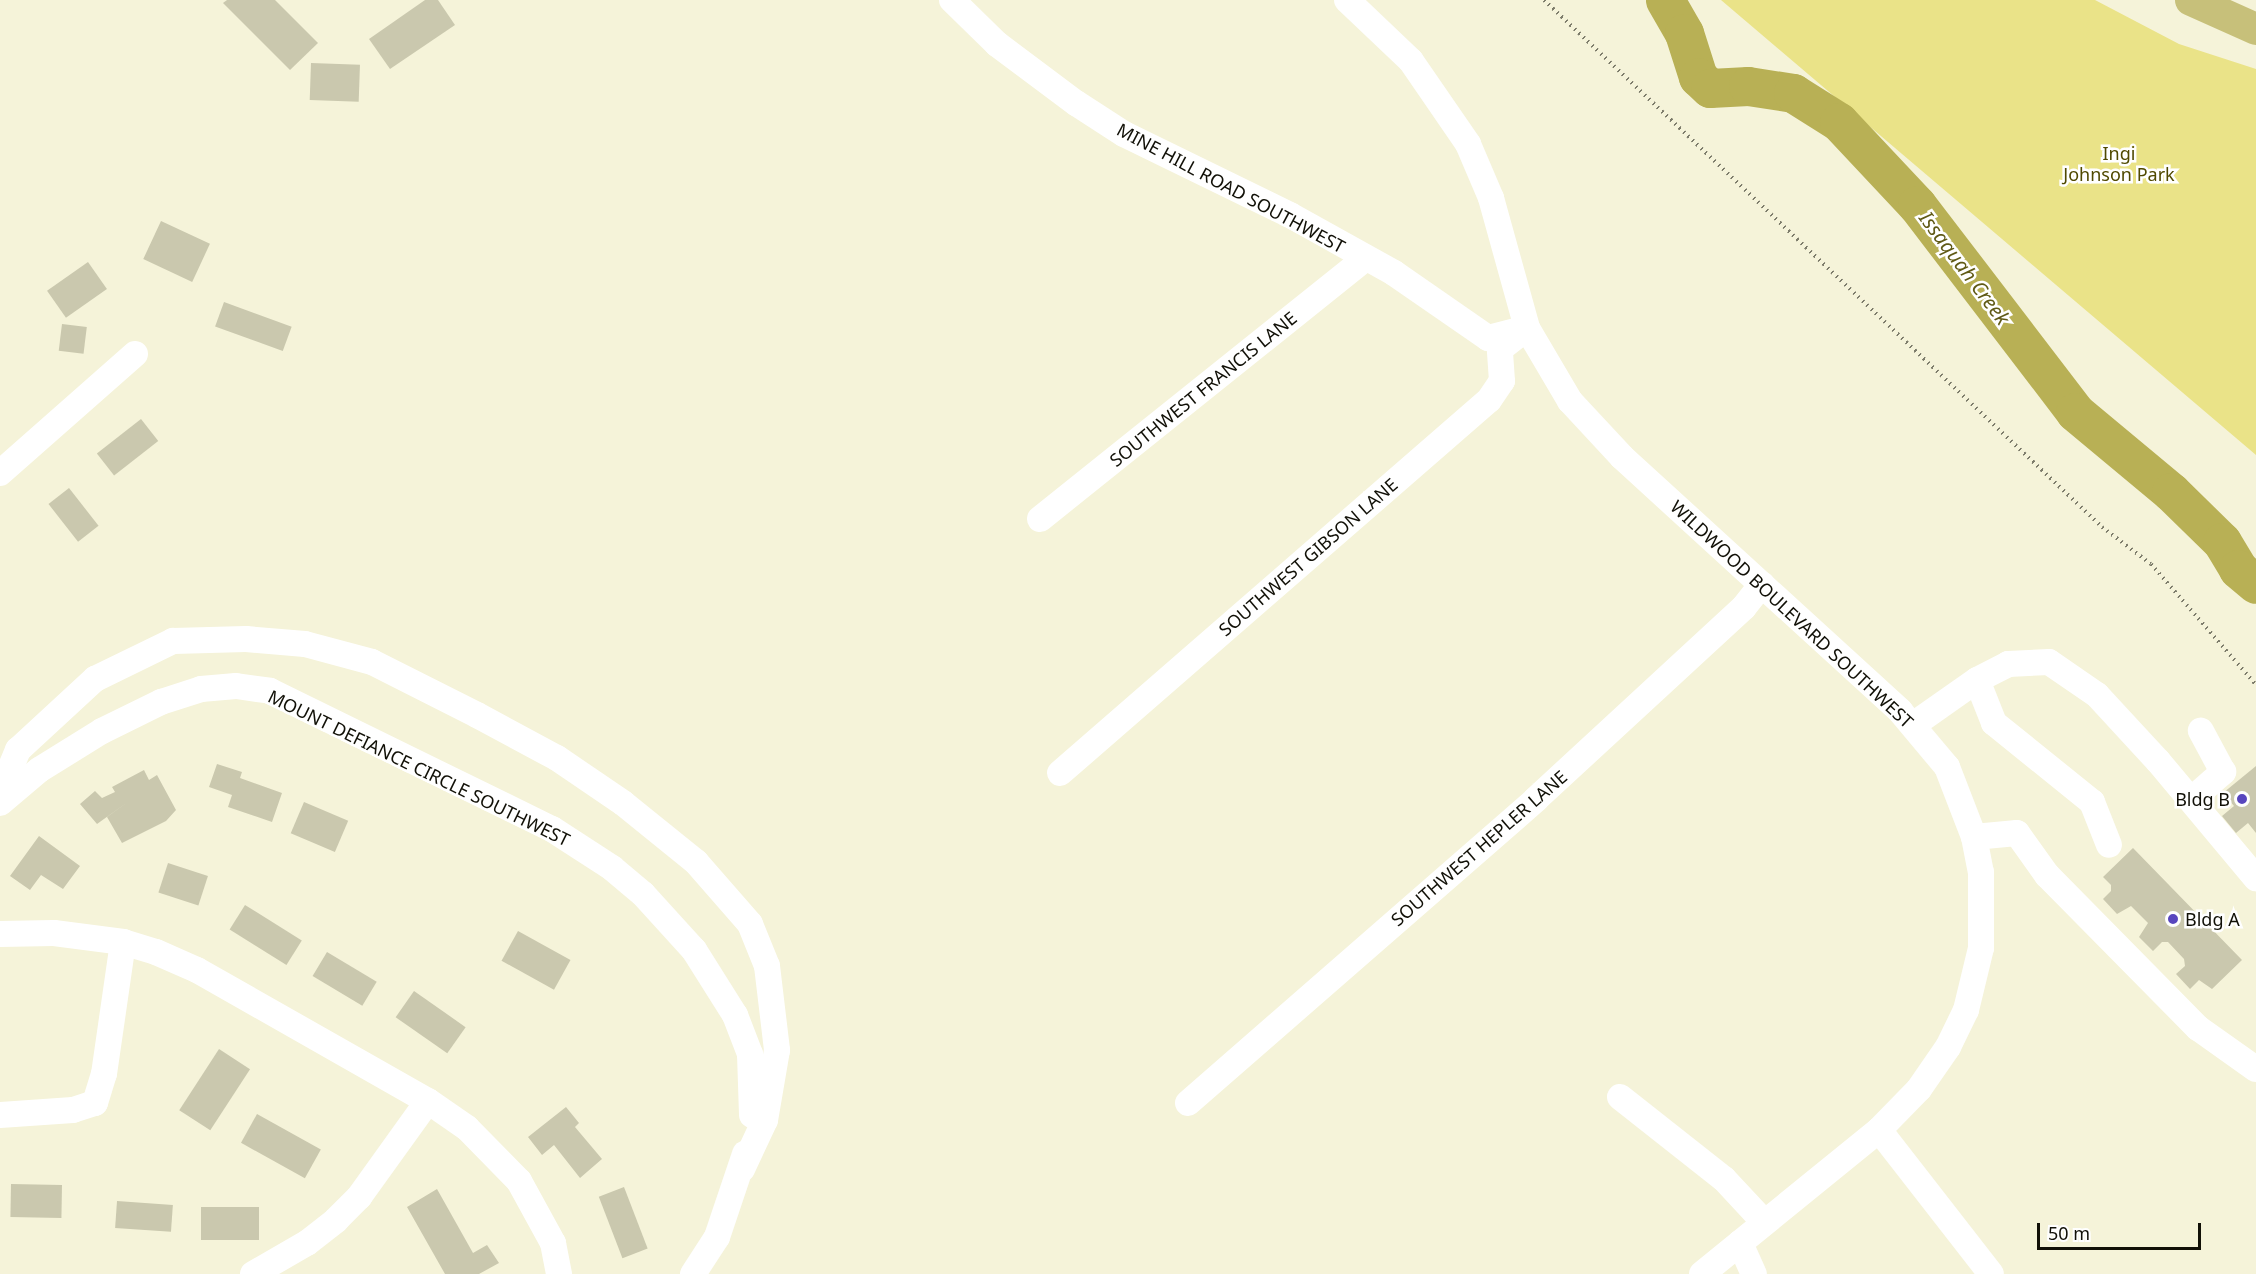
<!DOCTYPE html>
<html>
<head>
<meta charset="utf-8">
<style>
	body { margin:0 }
	#map { position:relative; width:2256px; height:1274px; overflow:hidden; background:#f5f3d9; font-family:"Noto Sans",sans-serif }
	div>[style] { position:absolute }
	.green>* { inset:0; background:#eae388 }
	.river>* { height:39px; margin:-19.5px; padding:0 19.5px; transform-origin:19.5px; border-radius:19.5px; background:#b8b055 }
	.building>* { inset:0; background:#cac8ae; transform-origin:0 0 }
	.path>* { height:4px; margin-top:-2px; transform-origin:0; background:repeating-linear-gradient(90deg,#7d7c6b 0 1.5px,transparent 0 6px) }
	.minor>* { height:26px; margin:-13px; padding:0 13px; transform-origin:13px; border-radius:13px; background:#fff }
	.major>* { height:32px; margin:-16px; padding:0 16px; transform-origin:16px; border-radius:16px; background:#c7c07a }
	.dots>* { width:16px; height:16px; translate:-50% -50%; box-sizing:border-box; border:3px solid #fff; border-radius:50% }
	span { translate:-50% -50%; white-space:nowrap; text-align:center; line-height:1.15; -webkit-text-stroke:5px #fff; paint-order:stroke }
	.park-label { font-size:18px; color:#504900 }
	.street-label { font-size:18px; color:#111007 }
	.poi-label { font-size:18px; color:#111007 }
	.right { translate:-100% -50%; text-align:right }
	.left { translate:0 -50%; text-align:left }
	.water-label { font-size:20px; color:#605a16; font-style:italic }
	.scale { position:absolute; left:2037px; top:1223px; width:164px; height:27px; box-sizing:border-box; border:3px solid #111007; border-top:0; padding-left:8px; font-size:18px; line-height:21px; white-space:nowrap; color:#111007; -webkit-text-stroke:4px #fff; paint-order:stroke }
</style>
</head>
<body>
<div id="map">
	<div class="green">
		<div style="clip-path:polygon(1721px 0,2095px 0,2179px 44px,2256px 69px,2256px 455px)"></div>
	</div>
	<div class="river">
		<div style="left:1665px;top:0;width:38px;rotate:60deg"></div>
		<div style="left:1684px;top:33px;width:46px;rotate:72.3deg"></div>
		<div style="left:1698px;top:77px;width:16px;rotate:43deg"></div>
		<div style="left:1710px;top:88px;width:38px;rotate:-3deg"></div>
		<div style="left:1748px;top:86px;width:46px;rotate:8.8deg"></div>
		<div style="left:1793px;top:93px;width:54px;rotate:32.2deg"></div>
		<div style="left:1839px;top:122px;width:114px;rotate:46.8deg"></div>
		<div style="left:1917px;top:205px;width:260px;rotate:52.6deg"></div>
		<div style="left:2075px;top:412px;width:125px;rotate:39.8deg"></div>
		<div style="left:2171px;top:492px;width:71px;rotate:44.4deg"></div>
		<div style="left:2222px;top:542px;width:31px;rotate:59deg"></div>
		<div style="left:2238px;top:569px;width:23px;rotate:40deg"></div>
	</div>
	<div class="building">
		<div style="clip-path:polygon(227px 0,275px 0,318px 43px,290px 70px,223px 3px)"></div>
		<div style="clip-path:polygon(425px 0,438px 0,455px 25px,390px 69px,369px 39px)"></div>
		<div style="left:311px;top:63px;width:49px;height:37px;rotate:2deg"></div>
		<div style="left:161px;top:221px;width:54px;height:42px;rotate:25deg"></div>
		<div style="left:88px;top:262px;width:33px;height:50px;rotate:55deg"></div>
		<div style="left:224px;top:302px;width:72px;height:26px;rotate:20deg"></div>
		<div style="left:62px;top:324px;width:25px;height:27px;rotate:7deg"></div>
		<div style="left:141px;top:419px;width:28px;height:56px;rotate:52deg"></div>
		<div style="left:69px;top:488px;width:48px;height:26px;rotate:52deg"></div>
		<div style="clip-path:polygon(217px 764px,242px 772px,240px 778px,282px 793px,272px 822px,228px 807px,232px 795px,209px 787px)"></div>
		<div style="clip-path:polygon(2256px 766px,2256px 833px,2248px 823px,2236px 833px,2222px 816px,2234px 806px,2223px 793px)"></div>
		<div style="clip-path:polygon(144px 770px,149px 780px,157px 775px,176px 810px,166px 821px,122px 843px,107px 817px,129px 801px,97px 824px,80px 804px,95px 791px,102px 798px,115px 792px,112px 787px)"></div>
		<div style="left:304px;top:802px;width:48px;height:34px;rotate:23deg"></div>
		<div style="clip-path:polygon(39px 836px,80px 866px,63px 889px,41px 875px,30px 890px,10px 876px)"></div>
		<div style="clip-path:polygon(2133px 848px,2242px 960px,2212px 989px,2199px 980px,2190px 989px,2176px 974px,2185px 966px,2184px 959px,2168px 942px,2162px 942px,2153px 951px,2139px 937px,2148px 923px,2131px 906px,2117px 914px,2103px 899px,2111px 891px,2111px 885px,2103px 877px)"></div>
		<div style="left:168px;top:863px;width:42px;height:31px;rotate:18deg"></div>
		<div style="left:245px;top:905px;width:67px;height:29px;rotate:32deg"></div>
		<div style="left:518px;top:931px;width:60px;height:34px;rotate:29deg"></div>
		<div style="left:327px;top:952px;width:58px;height:28px;rotate:31deg"></div>
		<div style="left:414px;top:991px;width:63px;height:32px;rotate:35deg"></div>
		<div style="left:219px;top:1049px;width:37px;height:73px;rotate:33deg"></div>
		<div style="clip-path:polygon(566px 1107px,579px 1123px,575px 1127px,602px 1159px,580px 1178px,554px 1145px,542px 1155px,528px 1137px)"></div>
		<div style="left:257px;top:1114px;width:73px;height:33px;rotate:29deg"></div>
		<div style="left:11px;top:1184px;width:51px;height:33px;rotate:1deg"></div>
		<div style="left:624px;top:1187px;width:66px;height:27px;rotate:69deg"></div>
		<div style="clip-path:polygon(437px 1189px,473px 1253px,487px 1245px,499px 1263px,479px 1274px,445px 1274px,407px 1207px)"></div>
		<div style="left:117px;top:1201px;width:56px;height:27px;rotate:4deg"></div>
		<div style="left:201px;top:1207px;width:58px;height:33px"></div>
	</div>
	<div class="path">
		<div style="left:1544px;top:0;width:768px;rotate:43.36deg"></div>
		<div style="left:2102px;top:527px;width:61px;rotate:37.1deg"></div>
		<div style="left:2151px;top:564px;width:160px;rotate:49deg"></div>
	</div>
	<div class="minor">
		<div style="left:952px;top:0;width:63px;rotate:44.4deg"></div>
		<div style="left:997px;top:44px;width:99px;rotate:36.8deg"></div>
		<div style="left:1076px;top:103px;width:57px;rotate:32.9deg"></div>
		<div style="left:1124px;top:134px;width:185px;rotate:26deg"></div>
		<div style="left:1290px;top:215px;width:119px;rotate:29.1deg"></div>
		<div style="left:1394px;top:273px;width:114px;rotate:34.7deg"></div>
		<div style="left:1488px;top:338px;width:40px;rotate:-14.4deg"></div>
		<div style="left:1347px;top:0;width:88px;rotate:43.6deg"></div>
		<div style="left:1411px;top:61px;width:101px;rotate:55.5deg"></div>
		<div style="left:1468px;top:144px;width:59px;rotate:66.9deg"></div>
		<div style="left:1491px;top:198px;width:135px;rotate:74.5deg"></div>
		<div style="left:1527px;top:328px;width:85px;rotate:59.5deg"></div>
		<div style="left:1570px;top:401px;width:76px;rotate:47.1deg"></div>
		<div style="left:1622px;top:457px;width:377px;rotate:42.4deg"></div>
		<div style="left:1900px;top:711px;width:73px;rotate:50deg"></div>
		<div style="left:1947px;top:767px;width:75px;rotate:68.9deg"></div>
		<div style="left:1974px;top:837px;width:36px;rotate:79deg"></div>
		<div style="left:1981px;top:872px;width:76px;rotate:90deg"></div>
		<div style="left:1981px;top:948px;width:64px;rotate:103.6deg"></div>
		<div style="left:1966px;top:1010px;width:41px;rotate:115.9deg"></div>
		<div style="left:1948px;top:1047px;width:51px;rotate:124.6deg"></div>
		<div style="left:1919px;top:1089px;width:57px;rotate:134.3deg"></div>
		<div style="left:1879px;top:1130px;width:228px;rotate:140.9deg"></div>
		<div style="left:0;top:473px;width:180px;rotate:-41.4deg"></div>
		<div style="left:1040px;top:519px;width:416px;rotate:-38.7deg"></div>
		<div style="left:1977px;top:680px;width:46px;rotate:68.4deg"></div>
		<div style="left:1994px;top:723px;width:126px;rotate:38.9deg"></div>
		<div style="left:2092px;top:802px;width:46px;rotate:68.4deg"></div>
		<div style="left:1913px;top:725px;width:78px;rotate:-35.1deg"></div>
		<div style="left:1977px;top:680px;width:35px;rotate:-27deg"></div>
		<div style="left:2008px;top:664px;width:41px;rotate:-2.8deg"></div>
		<div style="left:2049px;top:662px;width:58px;rotate:34.5deg"></div>
		<div style="left:2097px;top:695px;width:90px;rotate:47.3deg"></div>
		<div style="left:2158px;top:761px;width:153px;rotate:50.1deg"></div>
		<div style="left:1060px;top:773px;width:568px;rotate:-41.01deg"></div>
		<div style="left:1489px;top:400px;width:23px;rotate:-56deg"></div>
		<div style="left:1502px;top:381px;width:32px;rotate:-94deg"></div>
		<div style="left:1500px;top:349px;width:28px;rotate:-38deg"></div>
		<div style="left:0;top:793px;width:47px;rotate:-67.3deg"></div>
		<div style="left:18px;top:750px;width:105px;rotate:-42.7deg"></div>
		<div style="left:95px;top:679px;width:87px;rotate:-26deg"></div>
		<div style="left:173px;top:641px;width:73px;rotate:-1.6deg"></div>
		<div style="left:246px;top:639px;width:59px;rotate:4.8deg"></div>
		<div style="left:305px;top:644px;width:69px;rotate:15deg"></div>
		<div style="left:372px;top:662px;width:118px;rotate:26.8deg"></div>
		<div style="left:477px;top:715px;width:91px;rotate:28.3deg"></div>
		<div style="left:557px;top:758px;width:80px;rotate:34.3deg"></div>
		<div style="left:623px;top:803px;width:94px;rotate:38.9deg"></div>
		<div style="left:696px;top:862px;width:82px;rotate:48.9deg"></div>
		<div style="left:750px;top:924px;width:45px;rotate:68deg"></div>
		<div style="left:767px;top:966px;width:85px;rotate:83.2deg"></div>
		<div style="left:777px;top:1050px;width:71px;rotate:99.7deg"></div>
		<div style="left:765px;top:1120px;width:54px;rotate:115.1deg"></div>
		<div style="left:2191px;top:800px;width:43px;rotate:-41.2deg"></div>
		<div style="left:2223px;top:772px;width:47px;rotate:-118.2deg"></div>
		<div style="left:0;top:803px;width:51px;rotate:-40.2deg"></div>
		<div style="left:39px;top:770px;width:74px;rotate:-31.8deg"></div>
		<div style="left:102px;top:731px;width:66px;rotate:-26.2deg"></div>
		<div style="left:161px;top:702px;width:42px;rotate:-18deg"></div>
		<div style="left:201px;top:689px;width:35px;rotate:-5deg"></div>
		<div style="left:236px;top:686px;width:34px;rotate:8deg"></div>
		<div style="left:270px;top:691px;width:314px;rotate:26.1deg"></div>
		<div style="left:552px;top:829px;width:72px;rotate:33deg"></div>
		<div style="left:612px;top:868px;width:40px;rotate:40deg"></div>
		<div style="left:643px;top:894px;width:76px;rotate:47.7deg"></div>
		<div style="left:694px;top:950px;width:77px;rotate:57.8deg"></div>
		<div style="left:735px;top:1015px;width:42px;rotate:69deg"></div>
		<div style="left:750px;top:1054px;width:61px;rotate:88.1deg"></div>
		<div style="left:1974px;top:837px;width:43px;rotate:-5.3deg"></div>
		<div style="left:2017px;top:833px;width:52px;rotate:54.5deg"></div>
		<div style="left:2047px;top:875px;width:215px;rotate:45.4deg"></div>
		<div style="left:2198px;top:1028px;width:71px;rotate:35.3deg"></div>
		<div style="left:0;top:934px;width:54px;rotate:-1.1deg"></div>
		<div style="left:54px;top:933px;width:70px;rotate:7.4deg"></div>
		<div style="left:123px;top:942px;width:34px;rotate:17deg"></div>
		<div style="left:156px;top:952px;width:45px;rotate:23.7deg"></div>
		<div style="left:197px;top:970px;width:266px;rotate:29.6deg"></div>
		<div style="left:428px;top:1101px;width:47px;rotate:34.7deg"></div>
		<div style="left:467px;top:1128px;width:74px;rotate:45.5deg"></div>
		<div style="left:519px;top:1181px;width:71px;rotate:61.3deg"></div>
		<div style="left:553px;top:1243px;width:32px;rotate:79deg"></div>
		<div style="left:1620px;top:1097px;width:132px;rotate:38.3deg"></div>
		<div style="left:1724px;top:1179px;width:59px;rotate:47.1deg"></div>
		<div style="left:1188px;top:1103px;width:462px;rotate:-41.1deg"></div>
		<div style="left:1536px;top:799px;width:283px;rotate:-42.7deg"></div>
		<div style="left:1744px;top:607px;width:29px;rotate:-52deg"></div>
		<div style="left:0;top:1115px;width:73px;rotate:-3.9deg"></div>
		<div style="left:73px;top:1110px;width:23px;rotate:-18deg"></div>
		<div style="left:95px;top:1103px;width:30px;rotate:-73deg"></div>
		<div style="left:104px;top:1074px;width:133px;rotate:-81.8deg"></div>
		<div style="left:1879px;top:1130px;width:182px;rotate:52.1deg"></div>
		<div style="left:1740px;top:1243px;width:34px;rotate:66deg"></div>
		<div style="left:253px;top:1274px;width:62px;rotate:-29.9deg"></div>
		<div style="left:307px;top:1243px;width:37px;rotate:-38deg"></div>
		<div style="left:336px;top:1220px;width:33px;rotate:-45deg"></div>
		<div style="left:359px;top:1197px;width:118px;rotate:-54.3deg"></div>
		<div style="left:693px;top:1274px;width:44px;rotate:-57deg"></div>
		<div style="left:717px;top:1237px;width:88px;rotate:-71.4deg"></div>
	</div>
	<div class="major">
		<div style="left:2191px;top:0;width:71px;rotate:24deg"></div>
	</div>
	<div class="dots">
		<div style="left:2242px;top:799px;background:#5846be"></div>
		<div style="left:2173px;top:919px;background:#5846be"></div>
	</div>
	<div class="park-label">
		<span style="left:2119px;top:164px">Ingi<br>Johnson Park</span>
	</div>
	<div class="street-label">
		<span style="left:1231px;top:188px;rotate:28deg">MINE HILL ROAD SOUTHWEST</span>
		<span style="left:1203px;top:389px;rotate:-39deg">SOUTHWEST FRANCIS LANE</span>
		<span style="left:1308px;top:557px;rotate:-41deg">SOUTHWEST GIBSON LANE</span>
		<span style="left:1792px;top:614px;rotate:43deg">WILDWOOD BOULEVARD SOUTHWEST</span>
		<span style="left:419px;top:768px;rotate:26deg">MOUNT DEFIANCE CIRCLE SOUTHWEST</span>
		<span style="left:1479px;top:848px;rotate:-41deg">SOUTHWEST HEPLER LANE</span>
	</div>
	<div class="poi-label">
		<span class="right" style="left:2230px;top:799px">Bldg B</span>
		<span class="left" style="left:2185px;top:919px">Bldg A</span>
	</div>
	<div class="water-label">
		<span style="left:1965px;top:268px;rotate:53deg">Issaquah Creek</span>
	</div>
	<div class="scale">50 m</div>
</div>
</body>
</html>
